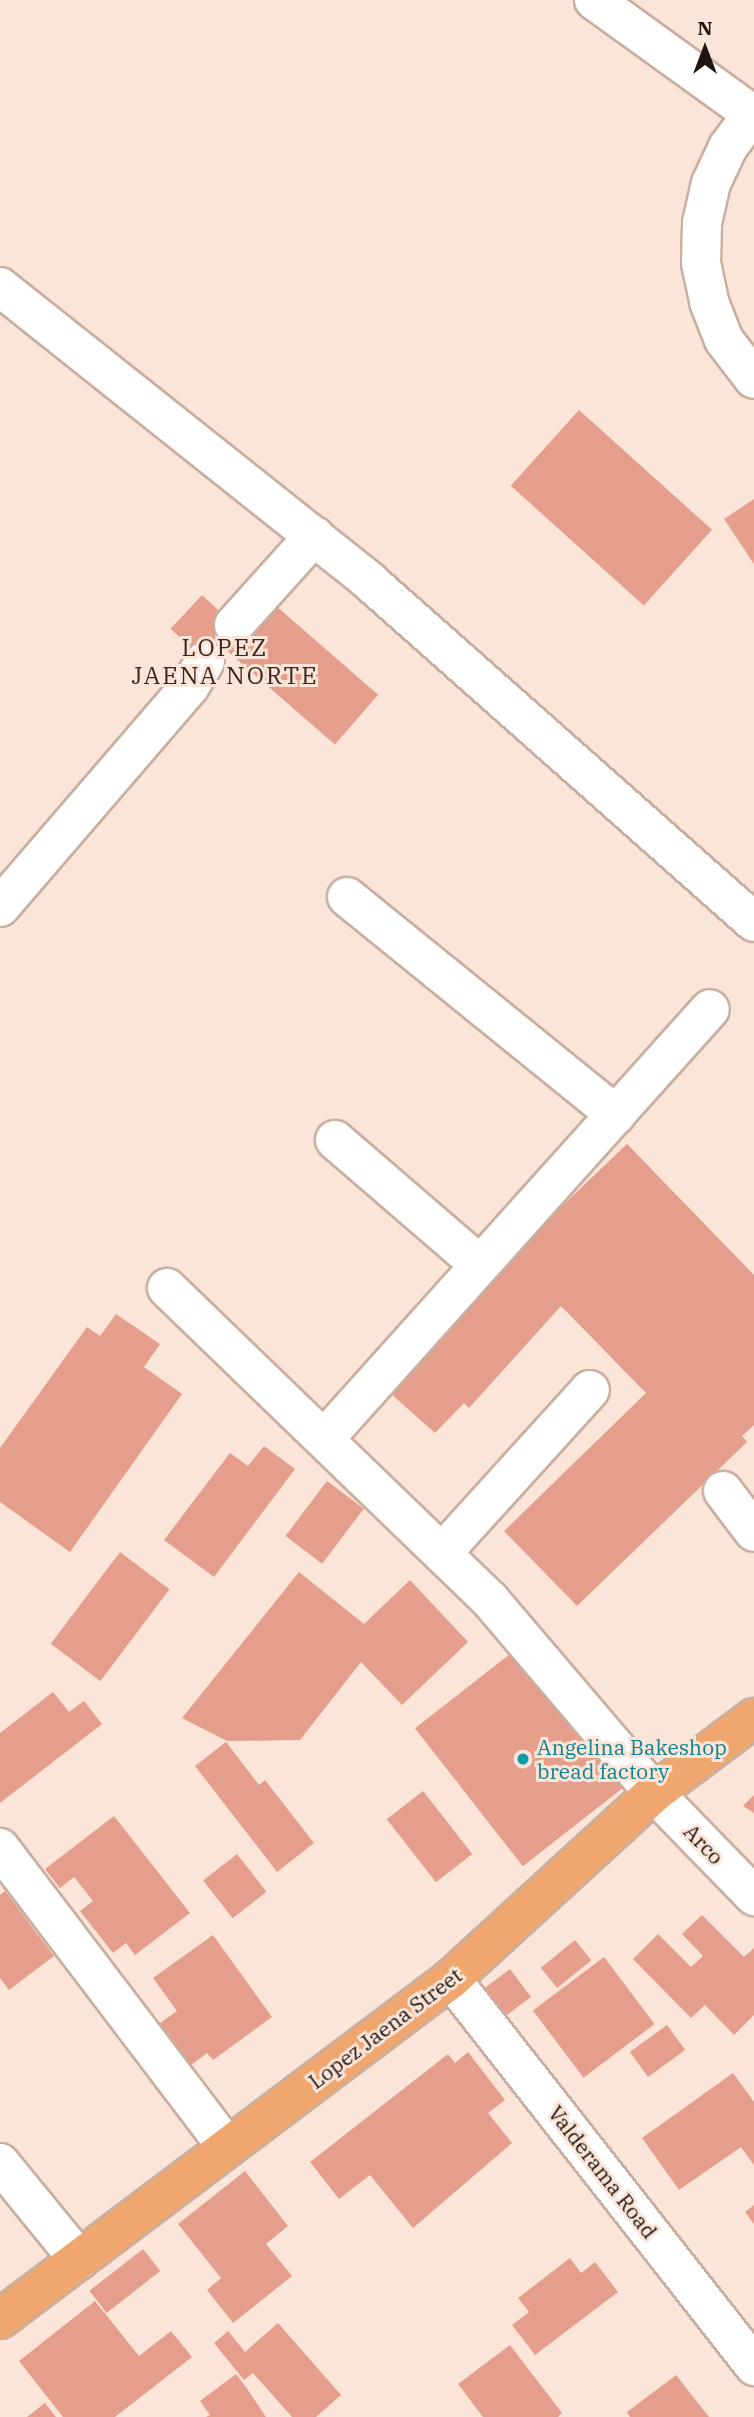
<!DOCTYPE html>
<html>
<head>
<meta charset="utf-8">
<style>
	body { margin:0 }
	#map { position:relative; width:754px; height:2417px; overflow:hidden; background:#fbe5d8; font-family:"IBM Plex Serif",serif }
	div>[style] { position:absolute }
	.building>* { inset:0; background:#e69e8c; transform-origin:0 0 }
	.roads { filter:drop-shadow(2px 0 #c9af9f) drop-shadow(-2px 0 #c9af9f) drop-shadow(0 2px #c9af9f) drop-shadow(0 -2px #c9af9f) }
	.minor>* { height:38px; margin:-19px; padding:0 19px; transform-origin:19px; border-radius:19px; background:#fff }
	.major>* { height:38px; margin:-19px; padding:0 19px; transform-origin:19px; border-radius:19px; background:#f0a76f }
	.dots>* { width:19px; height:19px; translate:-50% -50%; box-sizing:border-box; border:4px solid #fbe5d8; border-radius:50% }
	span { translate:-50% -50%; white-space:nowrap; text-align:center; line-height:1.15; -webkit-text-stroke:6px #fbe5d8; paint-order:stroke }
	.culture-label { font-size:21px; color:#0d838f }
	.left { translate:0 -50%; text-align:left }
	.street-label { font-size:21px; color:#1f1610 }
	.quarter-label { font-size:24px; color:#3c271a; letter-spacing:2px }
	.north { position:absolute; left:670px; top:14px; width:70px; height:70px; -webkit-text-stroke:5px #fbe5d8; paint-order:stroke; rotate:0deg; font-size:19px; font-weight:700; line-height:28px; text-align:center; color:#1f1610 }
	.north::after { content:''; display:block; margin:auto; width:24px; height:32px; background:#1f1610; clip-path:polygon(50% 0,100% 100%,50% 72%,0 100%) }
</style>
</head>
<body>
<div id="map">
	<div class="building">
		<div style="left:579px;top:410px;width:179px;height:102px;rotate:42deg"></div>
		<div style="clip-path:polygon(754px 499px,754px 564px,724px 519px)"></div>
		<div style="left:202px;top:595px;width:51px;height:46px;rotate:43deg"></div>
		<div style="left:268px;top:599px;width:146px;height:66px;rotate:41deg"></div>
		<div style="clip-path:polygon(627px 1144px,754px 1275px,754px 1425px,742px 1436px,747px 1442px,577px 1606px,504px 1531px,646px 1393px,561px 1306px,469px 1408px,464px 1403px,435px 1433px,390px 1393px,542px 1225px)"></div>
		<div style="clip-path:polygon(116px 1314px,160px 1344px,144px 1367px,182px 1394px,70px 1552px,0 1502px,0 1448px,87px 1327px,100px 1336px)"></div>
		<div style="clip-path:polygon(264px 1446px,295px 1469px,214px 1577px,164px 1540px,230px 1453px,248px 1466px)"></div>
		<div style="left:327px;top:1481px;width:46px;height:69px;rotate:37deg"></div>
		<div style="left:120px;top:1552px;width:62px;height:115px;rotate:37deg"></div>
		<div style="clip-path:polygon(299px 1572px,364px 1624px,410px 1580px,468px 1642px,402px 1705px,361px 1662px,300px 1740px,227px 1741px,182px 1718px)"></div>
		<div style="left:519px;top:1647px;width:175px;height:132px;rotate:52deg"></div>
		<div style="clip-path:polygon(53px 1692px,69px 1712px,84px 1701px,102px 1724px,0 1803px,0 1733px)"></div>
		<div style="clip-path:polygon(226px 1742px,259px 1785px,265px 1780px,314px 1843px,277px 1872px,195px 1766px)"></div>
		<div style="left:423px;top:1791px;width:80px;height:46px;rotate:52deg"></div>
		<div style="clip-path:polygon(754px 1795px,754px 1813px,743px 1806px)"></div>
		<div style="clip-path:polygon(114px 1816px,190px 1913px,135px 1955px,126px 1943px,113px 1953px,80px 1911px,93px 1901px,74px 1877px,60px 1888px,45px 1869px)"></div>
		<div style="left:237px;top:1854px;width:48px;height:43px;rotate:52deg"></div>
		<div style="clip-path:polygon(5px 1891px,54px 1956px,9px 1990px,0 1978px,0 1895px)"></div>
		<div style="clip-path:polygon(702px 1915px,744px 1957px,754px 1948px,754px 2015px,734px 2035px,705px 2005px,691px 2018px,633px 1959px,658px 1934px,691px 1967px,703px 1956px,682px 1934px)"></div>
		<div style="clip-path:polygon(213px 1935px,272px 2017px,213px 2060px,207px 2053px,191px 2065px,159px 2024px,177px 2011px,153px 1978px)"></div>
		<div style="left:575px;top:1940px;width:26px;height:44px;rotate:51deg"></div>
		<div style="left:604px;top:1957px;width:84px;height:89px;rotate:53deg"></div>
		<div style="left:510px;top:1969px;width:35px;height:31px;rotate:53deg"></div>
		<div style="left:667px;top:2025px;width:31px;height:46px;rotate:54deg"></div>
		<div style="clip-path:polygon(468px 2052px,505px 2100px,488px 2113px,512px 2143px,413px 2228px,370px 2175px,339px 2199px,310px 2162px,448px 2054px,455px 2063px)"></div>
		<div style="clip-path:polygon(733px 2073px,754px 2102px,754px 2165px,741px 2147px,679px 2190px,642px 2138px)"></div>
		<div style="clip-path:polygon(245px 2171px,288px 2226px,266px 2244px,292px 2276px,233px 2323px,207px 2290px,221px 2278px,178px 2224px)"></div>
		<div style="clip-path:polygon(754px 2205px,754px 2224px,745px 2212px)"></div>
		<div style="left:143px;top:2249px;width:28px;height:68px;rotate:52deg"></div>
		<div style="clip-path:polygon(570px 2258px,581px 2273px,595px 2262px,618px 2292px,535px 2355px,512px 2325px,529px 2312px,518px 2298px)"></div>
		<div style="clip-path:polygon(95px 2301px,139px 2356px,171px 2331px,192px 2357px,115px 2417px,63px 2417px,19px 2361px)"></div>
		<div style="clip-path:polygon(278px 2323px,341px 2395px,316px 2417px,292px 2417px,253px 2373px,244px 2380px,214px 2343px,228px 2331px,245px 2352px)"></div>
		<div style="clip-path:polygon(510px 2345px,562px 2413px,558px 2417px,483px 2417px,458px 2384px)"></div>
		<div style="clip-path:polygon(236px 2374px,248px 2390px,266px 2417px,206px 2417px,210px 2415px,200px 2401px)"></div>
		<div style="clip-path:polygon(676px 2375px,709px 2417px,630px 2417px,627px 2412px)"></div>
		<div style="clip-path:polygon(45px 2403px,56px 2417px,27px 2417px)"></div>
	</div>
	<div class="roads">
		<div class="minor">
			<div style="left:594px;top:0;width:195px;rotate:35.8deg"></div>
			<div style="left:754px;top:112px;width:44px;rotate:126.6deg"></div>
			<div style="left:728px;top:147px;width:40px;rotate:115deg"></div>
			<div style="left:711px;top:183px;width:41px;rotate:102.7deg"></div>
			<div style="left:702px;top:223px;width:40px;rotate:91.4deg"></div>
			<div style="left:701px;top:263px;width:40px;rotate:78deg"></div>
			<div style="left:709px;top:302px;width:41px;rotate:68.5deg"></div>
			<div style="left:724px;top:340px;width:49px;rotate:52.4deg"></div>
			<div style="left:0;top:287px;width:472px;rotate:38.5deg"></div>
			<div style="left:369px;top:581px;width:514px;rotate:41.53deg"></div>
			<div style="left:234px;top:625px;width:120px;rotate:-48deg"></div>
			<div style="left:347px;top:897px;width:346px;rotate:39deg"></div>
			<div style="left:0;top:907px;width:291px;rotate:-49.3deg"></div>
			<div style="left:190px;top:686px;width:29px;rotate:-59deg"></div>
			<div style="left:335px;top:1140px;width:191px;rotate:40.8deg"></div>
			<div style="left:167px;top:1288px;width:449px;rotate:44deg"></div>
			<div style="left:490px;top:1600px;width:253px;rotate:49.6deg"></div>
			<div style="left:654px;top:1793px;width:144px;rotate:45.8deg"></div>
			<div style="left:325px;top:1438px;width:576px;rotate:-48.09deg"></div>
			<div style="left:723px;top:1491px;width:51px;rotate:52.9deg"></div>
			<div style="left:442px;top:1553px;width:220px;rotate:-47.8deg"></div>
			<div style="left:0;top:1848px;width:375px;rotate:52.8deg"></div>
			<div style="left:451px;top:1979px;width:492px;rotate:51.9deg"></div>
			<div style="left:0;top:2163px;width:125px;rotate:50.8deg"></div>
		</div>
		<div class="major">
			<div style="left:0;top:2319px;width:565px;rotate:-37.01deg"></div>
			<div style="left:451px;top:1979px;width:275px;rotate:-42.5deg"></div>
			<div style="left:654px;top:1793px;width:125px;rotate:-36.9deg"></div>
		</div>
	</div>
	<div class="dots">
		<div style="left:523px;top:1759px;background:#0f9aa8"></div>
	</div>
	<div class="culture-label">
		<span class="left" style="left:537px;top:1759px">Angelina Bakeshop<br>bread factory</span>
	</div>
	<div class="street-label">
		<span style="left:704px;top:1844px;rotate:46deg">Arco</span>
		<span style="left:385px;top:2028px;rotate:-37deg">Lopez Jaena Street</span>
		<span style="left:603px;top:2172px;rotate:52deg">Valderama Road</span>
	</div>
	<div class="quarter-label">
		<span style="left:225px;top:662px">LOPEZ<br>JAENA NORTE</span>
	</div>
	<div class="north">N</div>
</div>
</body>
</html>
